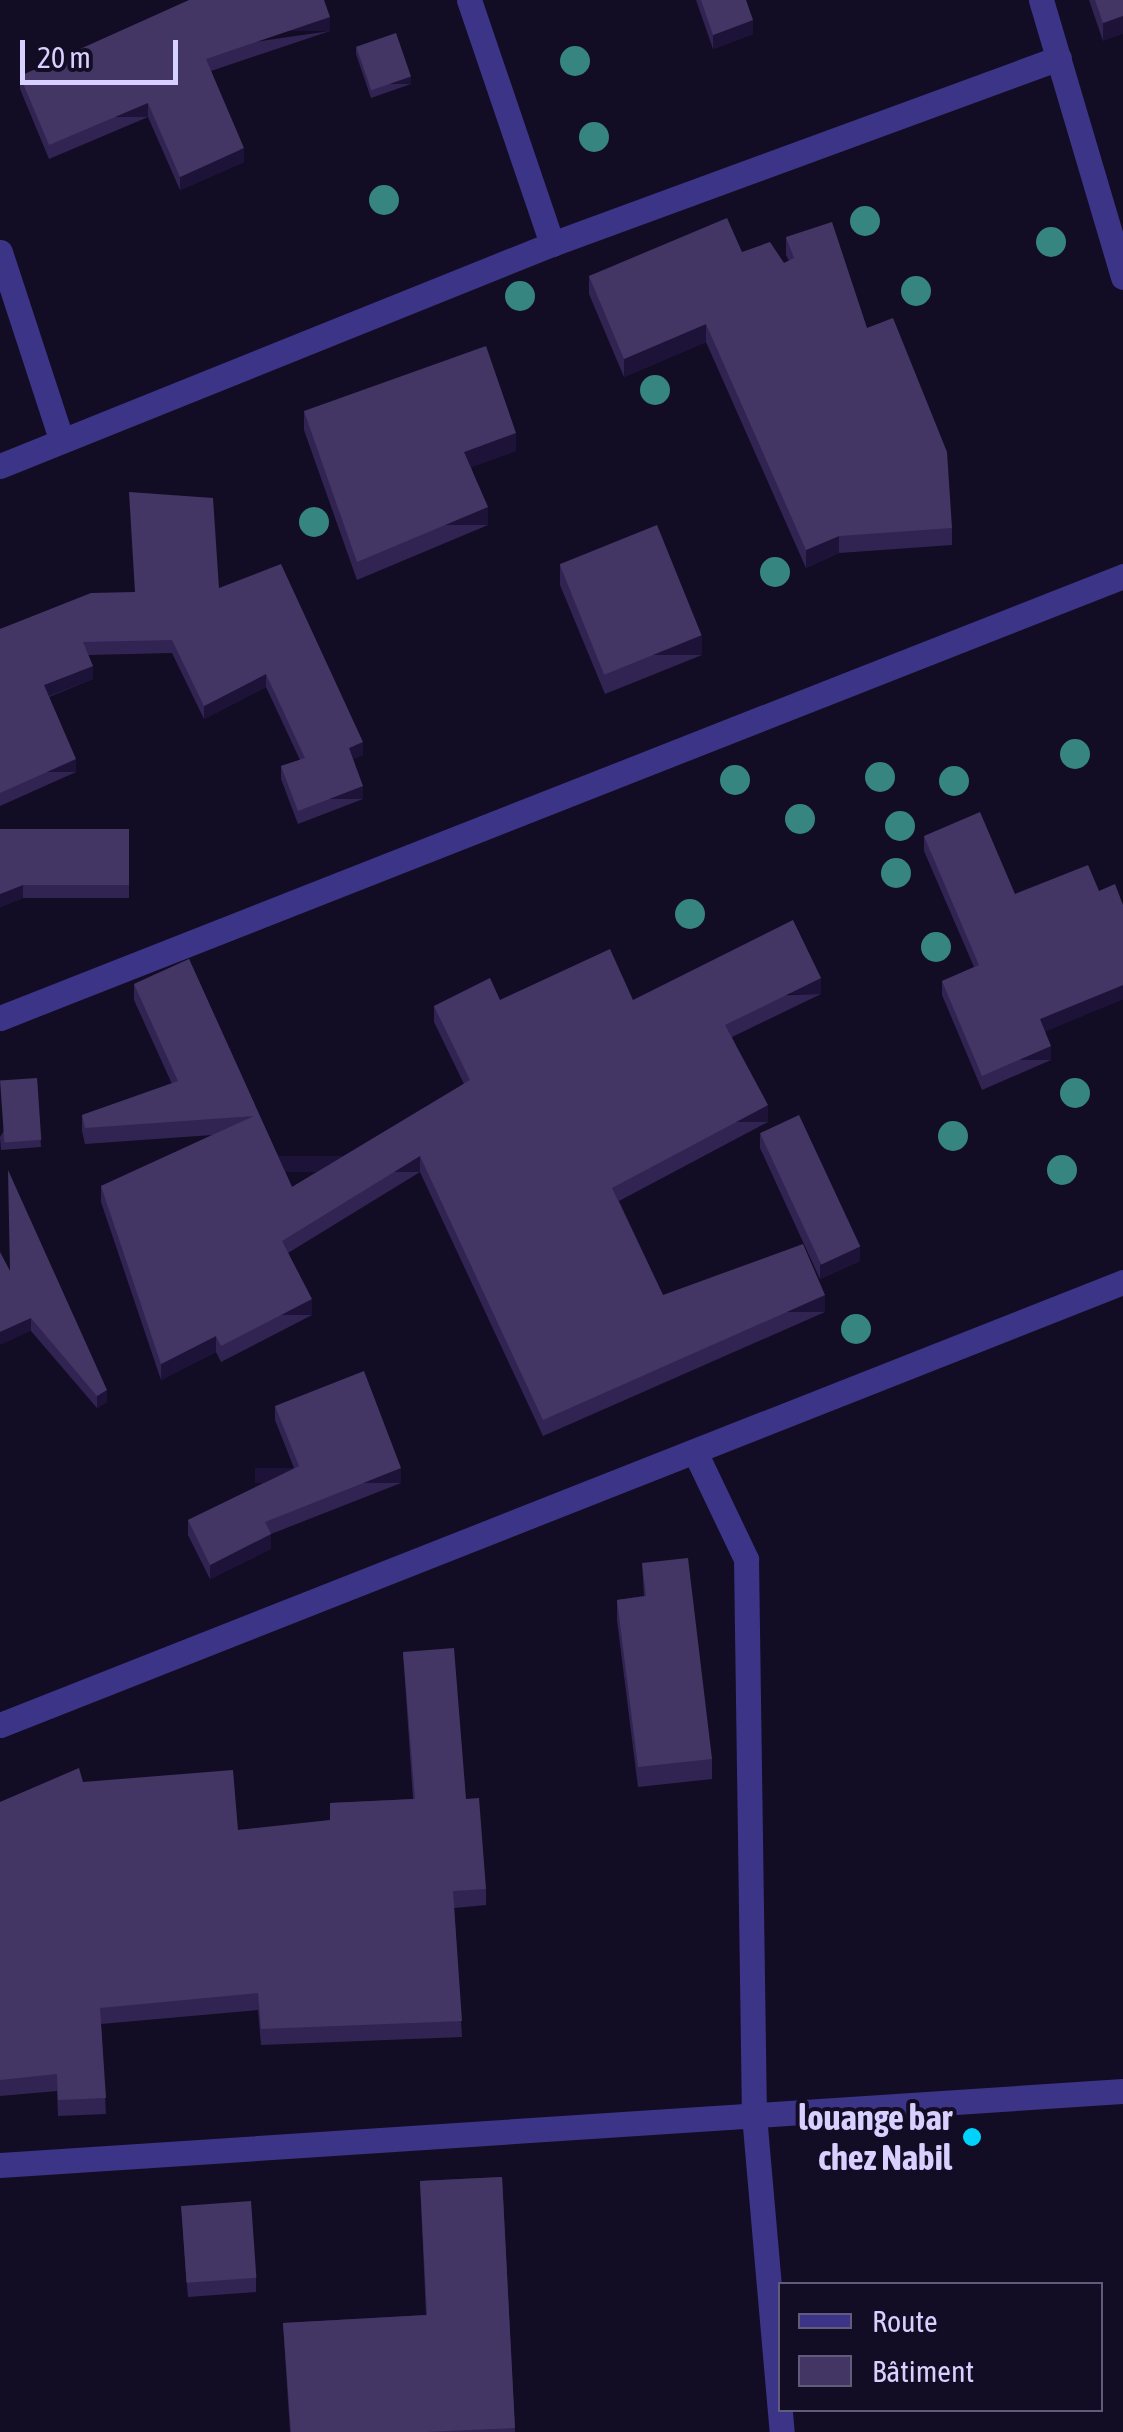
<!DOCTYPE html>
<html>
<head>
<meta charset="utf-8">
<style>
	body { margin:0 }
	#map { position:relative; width:1123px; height:2432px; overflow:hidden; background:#120d24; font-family:"Asap Condensed",sans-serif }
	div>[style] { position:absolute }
	.street>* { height:25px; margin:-12.5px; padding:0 12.5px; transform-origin:12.5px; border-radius:12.5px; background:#3c3486 }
	.trees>* { width:30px; height:30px; margin:-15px; border-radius:50%; background:#368580 }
	.wall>* { inset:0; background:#312453 }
	.shaded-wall>* { inset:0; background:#1d1338; transform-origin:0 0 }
	.building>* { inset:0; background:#433665; transform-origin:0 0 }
	.dots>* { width:28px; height:28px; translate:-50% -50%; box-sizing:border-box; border:5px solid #120d24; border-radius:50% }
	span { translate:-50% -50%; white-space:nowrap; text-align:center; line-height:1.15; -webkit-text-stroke:8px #120d24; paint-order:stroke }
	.poi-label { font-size:35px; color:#d8d0ff; font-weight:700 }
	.right { translate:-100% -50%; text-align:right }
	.legend { position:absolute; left:778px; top:2282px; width:325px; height:130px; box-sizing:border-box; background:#120d24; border:2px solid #615b7c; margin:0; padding:12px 18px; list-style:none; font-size:30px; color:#d8d0ff }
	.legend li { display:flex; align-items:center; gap:20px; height:50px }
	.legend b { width:50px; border:2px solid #615b7c }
	.scale { position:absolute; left:20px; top:40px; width:158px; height:45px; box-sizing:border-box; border:5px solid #d8d0ff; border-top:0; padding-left:12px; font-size:30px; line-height:35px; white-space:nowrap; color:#d8d0ff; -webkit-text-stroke:8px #120d24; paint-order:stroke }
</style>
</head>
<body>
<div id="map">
	<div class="street">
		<div style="left:469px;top:0;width:258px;rotate:71.2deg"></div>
		<div style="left:1041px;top:0;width:289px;rotate:73.5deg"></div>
		<div style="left:0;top:252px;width:197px;rotate:71.9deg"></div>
		<div style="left:0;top:466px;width:595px;rotate:-21.91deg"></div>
		<div style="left:552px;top:244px;width:540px;rotate:-20.15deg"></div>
		<div style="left:0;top:1018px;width:1207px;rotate:-21.48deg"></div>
		<div style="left:695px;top:1452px;width:119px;rotate:64.5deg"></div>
		<div style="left:746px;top:1559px;width:556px;rotate:89.18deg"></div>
		<div style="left:754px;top:2115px;width:318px;rotate:85deg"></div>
		<div style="left:0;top:1725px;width:1207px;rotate:-21.53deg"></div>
		<div style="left:0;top:2165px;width:1125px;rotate:-3.77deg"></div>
	</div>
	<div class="trees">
		<div style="left:575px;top:61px"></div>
		<div style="left:594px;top:137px"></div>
		<div style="left:384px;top:200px"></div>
		<div style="left:865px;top:221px"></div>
		<div style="left:1051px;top:242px"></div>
		<div style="left:916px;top:291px"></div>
		<div style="left:520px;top:296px"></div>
		<div style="left:655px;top:390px"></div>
		<div style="left:314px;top:522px"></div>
		<div style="left:775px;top:572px"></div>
		<div style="left:1075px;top:754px"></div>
		<div style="left:880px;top:777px"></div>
		<div style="left:735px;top:780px"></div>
		<div style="left:954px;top:781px"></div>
		<div style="left:800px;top:819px"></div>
		<div style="left:900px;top:826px"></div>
		<div style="left:896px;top:873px"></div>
		<div style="left:690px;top:914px"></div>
		<div style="left:936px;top:947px"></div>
		<div style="left:1075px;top:1093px"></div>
		<div style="left:953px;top:1136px"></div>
		<div style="left:1062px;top:1170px"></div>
		<div style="left:856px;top:1329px"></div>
	</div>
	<div class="wall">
		<div style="clip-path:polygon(696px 0,746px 0,753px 34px,713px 49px)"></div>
		<div style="clip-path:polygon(1089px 0,1123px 0,1103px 41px)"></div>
		<div style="clip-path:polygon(330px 31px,211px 71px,244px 162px,180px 190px,148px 117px,49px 159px,20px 89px,20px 76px)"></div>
		<div style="clip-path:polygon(356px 47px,411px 84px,371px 98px,356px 54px)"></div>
		<div style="clip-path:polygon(786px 237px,867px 328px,952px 528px,952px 545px,839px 553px,806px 568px,706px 342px,624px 377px,589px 294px,589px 276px,742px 252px,784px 263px,789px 261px,786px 255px)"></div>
		<div style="clip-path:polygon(304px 411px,516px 451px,471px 467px,488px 525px,357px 580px,304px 430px)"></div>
		<div style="clip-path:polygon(560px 565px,702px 655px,605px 694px,560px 585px)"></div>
		<div style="clip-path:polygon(219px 588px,363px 755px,353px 759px,363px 799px,298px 824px,281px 779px,281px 766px,300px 760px,266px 687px,204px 719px,172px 653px,88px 655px,93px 679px,49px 697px,76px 772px,0 806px,0 629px,134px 592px)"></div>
		<div style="clip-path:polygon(0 829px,129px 829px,129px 898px,23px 898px,0 907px)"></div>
		<div style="clip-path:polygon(924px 836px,1015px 894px,1099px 891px,1123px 905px,1123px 999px,1045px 1031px,1051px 1060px,982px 1090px,942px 995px,942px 981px,974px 967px,924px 851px)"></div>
		<div style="clip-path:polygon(189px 959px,292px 1187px,464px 1084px,434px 1022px,434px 1006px,500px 1000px,633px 1000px,821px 994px,732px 1037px,768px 1122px,619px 1201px,663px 1295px,825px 1312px,543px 1436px,420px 1172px,288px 1253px,312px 1315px,221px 1362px,216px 1352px,161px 1380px,101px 1202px,101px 1186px,212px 1135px,85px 1144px,82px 1131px,82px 1115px,172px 1084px,134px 1000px,134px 984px)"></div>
		<div style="clip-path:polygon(37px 1078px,41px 1147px,1px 1150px,0 1137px)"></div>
		<div style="clip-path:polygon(760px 1134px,860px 1261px,820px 1279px,760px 1148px)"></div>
		<div style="clip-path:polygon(10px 1271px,107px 1402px,97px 1408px,31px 1331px)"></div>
		<div style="clip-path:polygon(275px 1406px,401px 1483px,271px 1534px,271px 1549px,210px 1579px,188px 1535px,188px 1520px,294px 1468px,275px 1420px)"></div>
		<div style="clip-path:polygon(642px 1563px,712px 1759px,712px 1779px,638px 1787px,617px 1620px,617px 1600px,644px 1596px)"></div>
		<div style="clip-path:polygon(403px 1652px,466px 1799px,486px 1889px,486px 1905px,454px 1908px,462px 2037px,261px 2045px,258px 2010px,101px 2024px,106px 2114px,58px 2116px,57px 2091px,0 2096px,0 1802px,83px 1782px,238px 1830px,330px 1821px,330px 1803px,413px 1799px)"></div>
		<div style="clip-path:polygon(502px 2177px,515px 2432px,290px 2432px,283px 2323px,426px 2315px,420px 2181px)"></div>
		<div style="clip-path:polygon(181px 2206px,256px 2278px,256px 2292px,188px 2297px)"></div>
	</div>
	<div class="shaded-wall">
		<div style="clip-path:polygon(1123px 16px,1123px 34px,1103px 41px,1103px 23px)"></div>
		<div style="left:330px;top:17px;width:14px;height:131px;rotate:90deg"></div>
		<div style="clip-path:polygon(753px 20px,753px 34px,713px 49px,713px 35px)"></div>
		<div style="left:411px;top:77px;width:7px;height:42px;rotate:90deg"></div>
		<div style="left:148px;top:103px;width:14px;height:108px;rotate:90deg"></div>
		<div style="clip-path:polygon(244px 148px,244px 162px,180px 190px,180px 177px)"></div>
		<div style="clip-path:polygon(706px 324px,706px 342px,624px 377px,624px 359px)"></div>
		<div style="clip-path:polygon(516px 433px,516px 451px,464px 470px,464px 452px)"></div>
		<div style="left:488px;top:507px;width:18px;height:142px;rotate:90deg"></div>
		<div style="clip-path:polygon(839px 536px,839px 553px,806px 568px,806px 550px)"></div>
		<div style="left:702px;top:635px;width:20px;height:105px;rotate:90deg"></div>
		<div style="clip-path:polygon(93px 666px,93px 679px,44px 698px,44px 685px)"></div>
		<div style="clip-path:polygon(266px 674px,266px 687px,204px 719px,204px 706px)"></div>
		<div style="clip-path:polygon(363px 742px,363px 755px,349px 761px,349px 748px)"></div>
		<div style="left:76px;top:759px;width:13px;height:83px;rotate:90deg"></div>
		<div style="left:363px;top:786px;width:13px;height:70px;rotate:90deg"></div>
		<div style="clip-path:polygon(23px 885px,23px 898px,0 907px,0 894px)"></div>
		<div style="left:821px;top:978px;width:16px;height:107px;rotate:90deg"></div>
		<div style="clip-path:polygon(1123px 985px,1123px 999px,1040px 1034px,1040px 1019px)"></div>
		<div style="left:1051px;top:1046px;width:14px;height:75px;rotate:90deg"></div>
		<div style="left:768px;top:1105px;width:17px;height:177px;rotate:90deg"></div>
		<div style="left:420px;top:1156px;width:16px;height:162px;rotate:90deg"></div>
		<div style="clip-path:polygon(860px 1246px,860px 1261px,820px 1279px,820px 1265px)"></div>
		<div style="left:825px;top:1295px;width:17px;height:308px;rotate:90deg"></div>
		<div style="left:312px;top:1299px;width:16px;height:102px;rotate:90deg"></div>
		<div style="clip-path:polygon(31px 1318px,31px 1331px,0 1345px,0 1332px)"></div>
		<div style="clip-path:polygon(216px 1336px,216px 1352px,161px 1380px,161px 1364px)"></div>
		<div style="clip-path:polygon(107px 1390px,107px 1402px,97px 1408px,97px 1396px)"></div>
		<div style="left:401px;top:1468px;width:15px;height:146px;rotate:90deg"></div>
		<div style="clip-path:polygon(271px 1534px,271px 1549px,210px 1579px,210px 1565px)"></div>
	</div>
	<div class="building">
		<div style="clip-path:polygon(189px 0,324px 0,330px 17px,206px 59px,244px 148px,180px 177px,148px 103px,49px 145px,20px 76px)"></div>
		<div style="clip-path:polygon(701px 0,746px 0,753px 20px,713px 35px)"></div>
		<div style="clip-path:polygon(1095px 0,1123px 0,1123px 16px,1103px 23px)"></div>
		<div style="left:396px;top:33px;width:46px;height:42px;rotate:71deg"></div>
		<div style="clip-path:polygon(727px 218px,742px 252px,770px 242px,784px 263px,794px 258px,786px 237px,832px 222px,867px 328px,893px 318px,947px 452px,952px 528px,839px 536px,806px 550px,706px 324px,624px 359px,589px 276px)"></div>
		<div style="clip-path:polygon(486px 346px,516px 433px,464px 452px,488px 507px,357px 562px,304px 411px)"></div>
		<div style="clip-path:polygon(129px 492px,213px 498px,219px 588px,281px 564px,363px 742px,349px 748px,363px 786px,298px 811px,281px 766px,305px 758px,266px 674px,204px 706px,172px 640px,83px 642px,93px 666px,44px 685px,76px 759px,0 793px,0 629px,91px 593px,135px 592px)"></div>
		<div style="left:657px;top:525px;width:119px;height:105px;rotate:68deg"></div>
		<div style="clip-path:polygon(980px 812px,1015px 894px,1088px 865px,1099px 891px,1115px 884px,1123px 905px,1123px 985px,1040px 1019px,1051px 1046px,982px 1076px,942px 981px,979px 965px,924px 836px)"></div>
		<div style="clip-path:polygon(0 829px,129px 829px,129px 885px,23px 885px,0 894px)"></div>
		<div style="clip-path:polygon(793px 920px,821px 978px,725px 1025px,768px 1105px,612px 1188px,663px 1295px,803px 1244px,825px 1295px,543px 1420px,420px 1156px,282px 1241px,312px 1299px,221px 1346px,216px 1336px,161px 1364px,101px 1186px,254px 1116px,85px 1128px,82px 1115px,178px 1081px,134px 984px,189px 959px,292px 1187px,470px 1080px,434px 1006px,490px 978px,500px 1000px,610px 949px,633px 1000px)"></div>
		<div style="left:37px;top:1078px;width:62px;height:37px;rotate:86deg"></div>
		<div style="left:799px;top:1115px;width:145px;height:43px;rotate:65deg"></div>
		<div style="clip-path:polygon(8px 1170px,107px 1390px,97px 1396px,31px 1318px,0 1332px,0 1252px,10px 1271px)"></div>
		<div style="clip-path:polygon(364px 1371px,401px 1468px,265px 1522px,271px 1534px,210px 1565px,188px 1520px,299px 1466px,275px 1406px)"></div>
		<div style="clip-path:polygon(688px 1558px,712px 1759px,638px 1767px,617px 1600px,646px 1596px,642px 1563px)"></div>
		<div style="clip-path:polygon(454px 1648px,466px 1799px,479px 1798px,486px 1889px,453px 1891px,462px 2021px,261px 2029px,258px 1993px,100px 2008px,106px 2098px,58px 2100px,57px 2074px,0 2080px,0 1802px,79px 1768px,83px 1782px,233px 1770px,238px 1830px,330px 1820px,330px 1803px,415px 1799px,403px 1652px)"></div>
		<div style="clip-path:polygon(502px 2177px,515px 2428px,425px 2432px,291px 2432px,283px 2323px,427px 2315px,420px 2181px)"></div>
		<div style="left:251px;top:2201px;width:77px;height:70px;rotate:86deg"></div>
	</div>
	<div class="dots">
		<div style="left:972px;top:2137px;background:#00d3fb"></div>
	</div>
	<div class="poi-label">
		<span class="right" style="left:952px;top:2137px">louange bar<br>chez Nabil</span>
	</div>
	<ul class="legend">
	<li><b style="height:12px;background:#3c3486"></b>Route</li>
	<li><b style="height:28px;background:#433665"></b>Bâtiment</li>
	</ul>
	<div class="scale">20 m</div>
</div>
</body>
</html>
